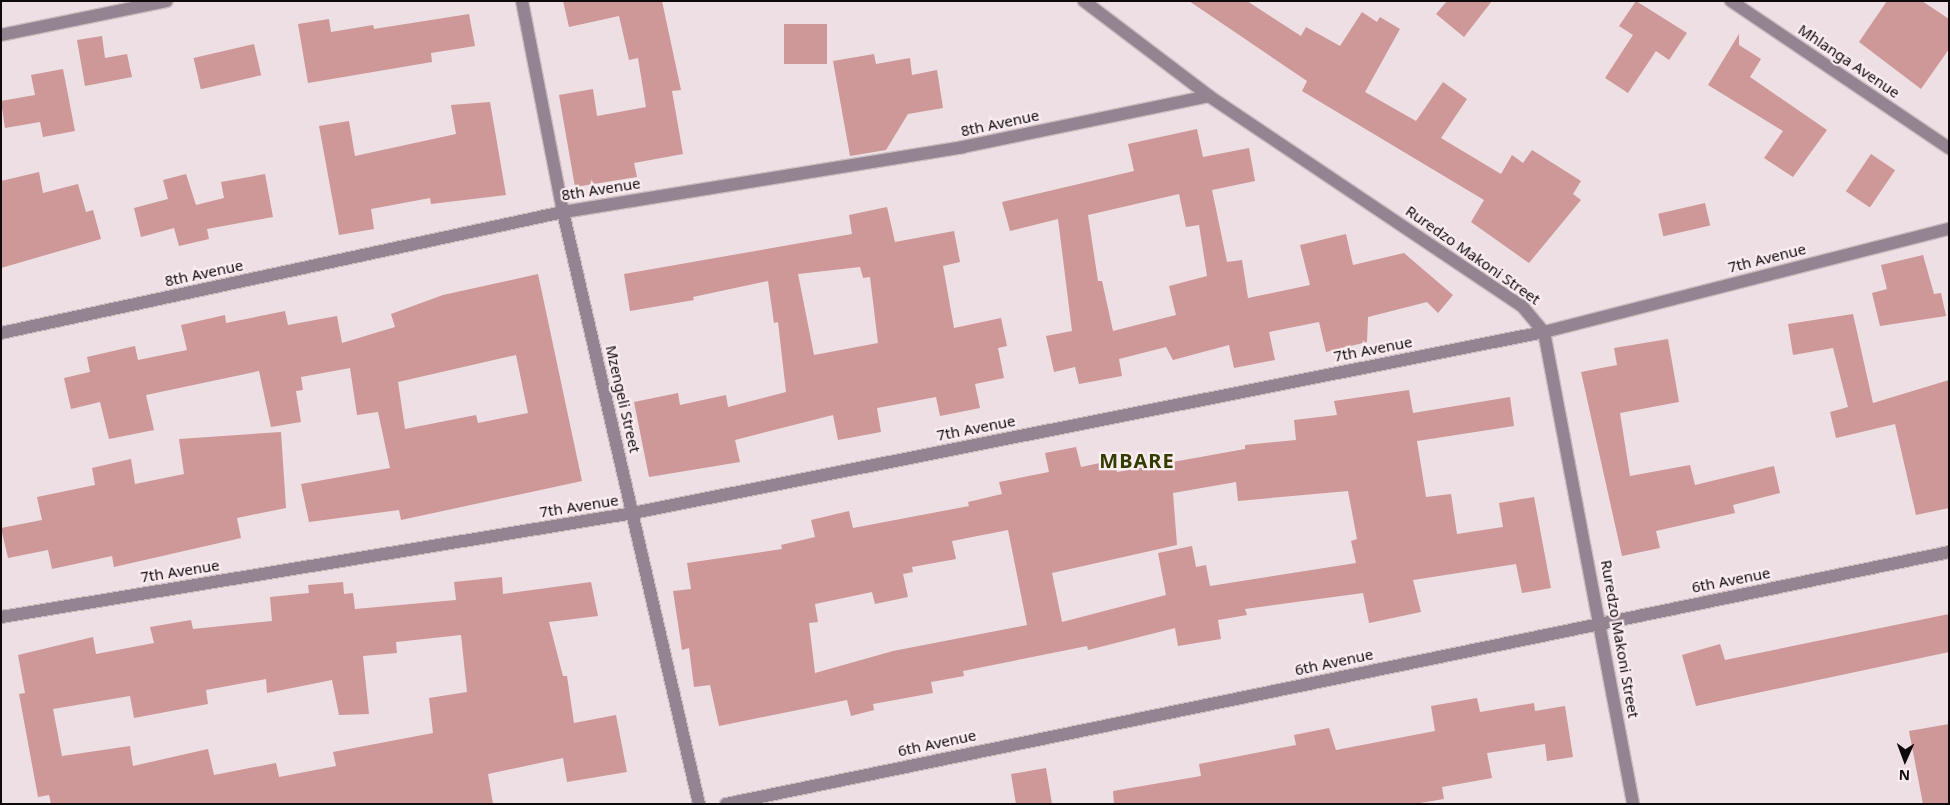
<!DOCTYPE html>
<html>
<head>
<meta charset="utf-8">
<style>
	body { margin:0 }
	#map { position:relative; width:1950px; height:805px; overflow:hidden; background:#eddfe3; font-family:"Noto Sans",sans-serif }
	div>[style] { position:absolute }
	.building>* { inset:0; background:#cd9897; transform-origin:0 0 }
	.roads { filter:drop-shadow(1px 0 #c9bdc0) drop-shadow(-1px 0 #c9bdc0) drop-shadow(0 1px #c9bdc0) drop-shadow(0 -1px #c9bdc0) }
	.minor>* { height:12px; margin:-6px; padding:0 6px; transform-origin:6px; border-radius:6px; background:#948391 }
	span { translate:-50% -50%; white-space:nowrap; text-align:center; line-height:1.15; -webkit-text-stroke:4.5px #faecf0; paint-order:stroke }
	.street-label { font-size:15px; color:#0e0a0b }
	.district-label { font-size:20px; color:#333d00; font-weight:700; letter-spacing:1px }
	.frame { position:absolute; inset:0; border:2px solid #0e0a0b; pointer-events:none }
	.north { position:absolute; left:1880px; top:735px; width:50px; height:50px; -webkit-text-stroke:4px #faecf0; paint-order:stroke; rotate:182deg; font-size:14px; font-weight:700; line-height:20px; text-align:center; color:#0e0a0b }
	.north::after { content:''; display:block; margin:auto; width:18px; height:22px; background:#0e0a0b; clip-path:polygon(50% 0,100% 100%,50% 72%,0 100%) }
</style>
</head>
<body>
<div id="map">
	<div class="building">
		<div style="clip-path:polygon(563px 1px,662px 1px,681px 90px,672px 91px,683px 154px,634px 163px,637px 177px,575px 187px,559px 95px,593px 89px,597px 116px,646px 107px,638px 58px,629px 60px,619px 16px,569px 27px)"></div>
		<div style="clip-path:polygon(1189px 1px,1247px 1px,1301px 36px,1306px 27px,1340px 46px,1362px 12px,1377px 22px,1380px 17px,1400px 29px,1365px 92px,1416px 121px,1443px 82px,1467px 99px,1441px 138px,1501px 174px,1512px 155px,1523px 163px,1532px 150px,1581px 181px,1573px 194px,1581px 200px,1529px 263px,1471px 222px,1484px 200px,1302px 91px,1307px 81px)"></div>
		<div style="clip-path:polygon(1447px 1px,1492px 1px,1464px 37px,1436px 14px)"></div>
		<div style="clip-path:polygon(1636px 1px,1687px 33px,1669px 60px,1656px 51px,1628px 93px,1605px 78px,1633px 35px,1619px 26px)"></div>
		<div style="clip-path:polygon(1887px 1px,1922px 1px,1949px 19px,1949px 49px,1921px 89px,1859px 42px)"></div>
		<div style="clip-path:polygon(469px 14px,475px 46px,431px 53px,432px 62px,308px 83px,298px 24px,329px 19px,331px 32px,373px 25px,374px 29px)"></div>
		<div style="left:827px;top:24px;width:40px;height:43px;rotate:90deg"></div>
		<div style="clip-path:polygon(1739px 34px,1739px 45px,1761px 59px,1750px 77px,1827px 130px,1793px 177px,1764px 158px,1783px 131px,1708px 85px)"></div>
		<div style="clip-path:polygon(102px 36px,105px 58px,127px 54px,132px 77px,85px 86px,77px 40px)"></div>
		<div style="left:254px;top:44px;width:32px;height:62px;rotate:77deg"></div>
		<div style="clip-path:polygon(874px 54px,876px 64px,910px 58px,912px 75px,937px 70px,943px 108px,908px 114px,886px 150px,850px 156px,833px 61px)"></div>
		<div style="clip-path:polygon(63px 69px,75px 131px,43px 137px,40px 122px,5px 128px,1px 101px,35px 95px,31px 75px)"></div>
		<div style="clip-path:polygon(490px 102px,506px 195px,431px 204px,430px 198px,371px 209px,374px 229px,339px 235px,319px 126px,349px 121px,355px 156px,456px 134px,451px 105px)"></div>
		<div style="clip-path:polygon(evenodd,1197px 129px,1203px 157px,1249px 148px,1255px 181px,1212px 190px,1227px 262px,1242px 260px,1248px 298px,1310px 285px,1300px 245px,1346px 234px,1353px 265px,1404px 253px,1453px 295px,1438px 313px,1427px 302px,1368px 317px,1367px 342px,1326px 352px,1319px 322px,1269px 332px,1275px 360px,1234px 368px,1229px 345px,1173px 360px,1166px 347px,1119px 359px,1122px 376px,1079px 384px,1075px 367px,1054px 372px,1046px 336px,1072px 331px,1058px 219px,1010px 231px,1002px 202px,1134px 171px,1128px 144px,1197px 129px,1179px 194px,1186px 227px,1199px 225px,1207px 276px,1169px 286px,1176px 315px,1113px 331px,1102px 281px,1098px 281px,1088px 215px,1179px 194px)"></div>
		<div style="left:1871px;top:154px;width:29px;height:45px;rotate:34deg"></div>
		<div style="clip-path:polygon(39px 172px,43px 193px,78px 184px,86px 212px,93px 210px,101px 239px,1px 268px,1px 181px)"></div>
		<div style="clip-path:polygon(186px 174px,196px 205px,224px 198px,221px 182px,265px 174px,273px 217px,207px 229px,209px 239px,179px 246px,174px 228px,141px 237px,134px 208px,168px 199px,163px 180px)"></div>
		<div style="left:1705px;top:203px;width:23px;height:48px;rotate:77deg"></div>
		<div style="clip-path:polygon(evenodd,887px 207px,895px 242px,954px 231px,960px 262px,943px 266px,954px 328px,1001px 318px,1007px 346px,998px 348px,1004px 378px,975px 384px,980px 408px,940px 416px,936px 397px,877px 408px,881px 432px,838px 440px,833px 415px,735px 440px,740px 462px,649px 477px,634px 402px,678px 393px,680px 405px,726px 395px,728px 407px,786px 392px,778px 322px,774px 323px,768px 281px,693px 297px,694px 300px,630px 311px,624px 274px,852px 234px,849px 215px,887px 207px,860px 267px,863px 278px,870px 277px,878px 343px,814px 355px,798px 274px,860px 267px)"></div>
		<div style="clip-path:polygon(1923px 255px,1934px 294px,1941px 293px,1946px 316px,1880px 326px,1872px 293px,1887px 289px,1881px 265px)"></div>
		<div style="clip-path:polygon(evenodd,538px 274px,582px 481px,401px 520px,399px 510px,309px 522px,301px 484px,390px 468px,378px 412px,357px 415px,350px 368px,301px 377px,303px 390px,296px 391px,301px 422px,271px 427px,259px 371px,146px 395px,154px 430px,109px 439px,100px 402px,71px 409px,64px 378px,90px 372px,87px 357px,135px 346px,138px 360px,187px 350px,181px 325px,225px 315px,226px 323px,285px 311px,288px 325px,337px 316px,342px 343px,395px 327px,391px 314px,443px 295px,538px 274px,516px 355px,528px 413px,478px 423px,476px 415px,405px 429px,398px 382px,516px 355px)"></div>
		<div style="clip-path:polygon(1853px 314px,1873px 403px,1949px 380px,1949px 508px,1916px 515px,1895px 424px,1836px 438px,1830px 412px,1848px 407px,1833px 348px,1793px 355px,1788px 324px)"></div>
		<div style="clip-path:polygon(1668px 339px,1679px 402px,1620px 413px,1630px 476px,1690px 465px,1695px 485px,1774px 466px,1780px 493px,1733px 505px,1735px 513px,1656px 531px,1660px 548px,1622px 556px,1581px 372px,1617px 365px,1614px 348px)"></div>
		<div style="clip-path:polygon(evenodd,1409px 390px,1413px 413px,1510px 397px,1514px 426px,1417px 441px,1426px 497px,1451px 494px,1457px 534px,1503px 527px,1499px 503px,1534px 497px,1551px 588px,1522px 593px,1516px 564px,1413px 580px,1421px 612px,1369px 623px,1363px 593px,1245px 609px,1247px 615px,1218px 620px,1221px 639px,1178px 646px,1175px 628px,1088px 650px,1087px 646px,963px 671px,964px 676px,931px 682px,933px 693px,873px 704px,874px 710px,851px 716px,847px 700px,719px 726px,710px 685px,694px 687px,689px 648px,682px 650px,673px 591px,691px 589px,687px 563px,782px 549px,781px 545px,815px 537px,811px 520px,849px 511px,853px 528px,969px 506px,968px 502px,1002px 494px,999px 482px,1049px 472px,1045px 453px,1076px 447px,1081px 467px,1114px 460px,1117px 472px,1245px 449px,1245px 445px,1296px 440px,1294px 420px,1337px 415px,1334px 401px,1409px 390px,1236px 482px,1238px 501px,1348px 491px,1357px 539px,1351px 541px,1356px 563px,1210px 586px,1206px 565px,1196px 567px,1192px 546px,1158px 553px,1166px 595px,1062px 622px,1052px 573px,1177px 545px,1173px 493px,1236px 482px,1409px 390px,1008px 530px,1027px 625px,893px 651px,815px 673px,809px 623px,818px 622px,815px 604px,872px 592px,875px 604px,908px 597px,903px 574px,913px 572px,912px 567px,956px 559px,952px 541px,1008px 530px)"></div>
		<div style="clip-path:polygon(281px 432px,286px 508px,237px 518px,241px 538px,114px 567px,112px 556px,52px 569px,48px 550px,8px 558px,1px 528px,42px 520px,37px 497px,95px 485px,92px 468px,131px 459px,135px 484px,184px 474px,179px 439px)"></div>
		<div style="clip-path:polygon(evenodd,502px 577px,503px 594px,591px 582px,598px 616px,549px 622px,563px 676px,567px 676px,574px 723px,616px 715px,627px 772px,567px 782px,563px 758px,488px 774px,493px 804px,51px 804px,49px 795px,38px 797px,19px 694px,25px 693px,18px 655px,93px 637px,96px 654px,154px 643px,150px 627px,191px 620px,193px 629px,272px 621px,270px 597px,309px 593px,308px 585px,343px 582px,344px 594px,353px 593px,355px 609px,456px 600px,454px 582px,502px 577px,461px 635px,467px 692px,429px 698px,433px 733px,333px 752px,336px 766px,279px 777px,276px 763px,214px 775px,208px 749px,133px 766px,130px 746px,62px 756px,53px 709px,130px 696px,134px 718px,208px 704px,206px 690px,266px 679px,267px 693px,332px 680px,339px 715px,369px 714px,363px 656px,397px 653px,396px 642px,461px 635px)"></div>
		<div style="clip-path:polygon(1949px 614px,1949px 652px,1696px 706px,1682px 655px,1720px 644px,1725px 660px)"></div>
		<div style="clip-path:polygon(1477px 698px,1480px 712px,1534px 703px,1535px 711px,1565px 706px,1573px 757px,1547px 761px,1545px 744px,1487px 753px,1492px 778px,1442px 787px,1444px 799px,1414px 804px,1114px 804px,1113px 791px,1201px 776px,1199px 764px,1296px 745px,1294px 735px,1329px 728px,1336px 750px,1435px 731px,1431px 706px)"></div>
		<div style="clip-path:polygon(1949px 724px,1949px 804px,1923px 804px,1909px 731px)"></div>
		<div style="clip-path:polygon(1046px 768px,1052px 804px,1016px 804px,1011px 774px)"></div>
	</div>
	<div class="roads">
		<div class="minor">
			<div style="left:522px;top:1px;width:215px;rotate:79deg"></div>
			<div style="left:563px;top:212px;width:607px;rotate:77.06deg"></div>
			<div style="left:1084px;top:1px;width:157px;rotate:37.2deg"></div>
			<div style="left:1209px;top:96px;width:377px;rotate:33.9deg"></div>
			<div style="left:1522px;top:306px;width:34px;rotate:50deg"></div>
			<div style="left:1544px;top:332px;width:480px;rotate:79.3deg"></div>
			<div style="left:1731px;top:1px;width:263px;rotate:34deg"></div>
			<div style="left:1px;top:35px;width:169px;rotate:-11.6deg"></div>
			<div style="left:1px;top:333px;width:575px;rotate:-12.15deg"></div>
			<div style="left:563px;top:212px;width:405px;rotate:-9.2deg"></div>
			<div style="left:963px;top:147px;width:251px;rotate:-11.7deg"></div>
			<div style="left:1px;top:617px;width:640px;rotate:-9.34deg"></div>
			<div style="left:633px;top:513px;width:929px;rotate:-11.24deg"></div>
			<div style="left:1544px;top:332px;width:418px;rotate:-14.3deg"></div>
			<div style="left:726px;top:804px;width:1249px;rotate:-11.64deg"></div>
		</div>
	</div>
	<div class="street-label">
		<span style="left:1849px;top:61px;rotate:34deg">Mhlanga Avenue</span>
		<span style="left:1000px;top:123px;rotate:-12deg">8th Avenue</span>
		<span style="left:601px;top:189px;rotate:-9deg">8th Avenue</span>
		<span style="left:1473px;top:255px;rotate:35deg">Ruredzo Makoni Street</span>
		<span style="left:1767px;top:258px;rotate:-14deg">7th Avenue</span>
		<span style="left:204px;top:273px;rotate:-12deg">8th Avenue</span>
		<span style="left:1373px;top:349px;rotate:-11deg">7th Avenue</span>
		<span style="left:623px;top:399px;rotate:77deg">Mzengeli Street</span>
		<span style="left:976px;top:428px;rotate:-11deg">7th Avenue</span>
		<span style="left:579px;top:506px;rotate:-9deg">7th Avenue</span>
		<span style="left:180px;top:571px;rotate:-9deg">7th Avenue</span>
		<span style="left:1731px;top:580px;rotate:-11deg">6th Avenue</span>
		<span style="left:1620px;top:639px;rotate:80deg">Ruredzo Makoni Street</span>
		<span style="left:1334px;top:662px;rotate:-12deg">6th Avenue</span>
		<span style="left:937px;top:743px;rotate:-12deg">6th Avenue</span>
	</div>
	<div class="district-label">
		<span style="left:1137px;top:460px">MBARE</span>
	</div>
	<div class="frame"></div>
	<div class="north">N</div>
</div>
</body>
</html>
